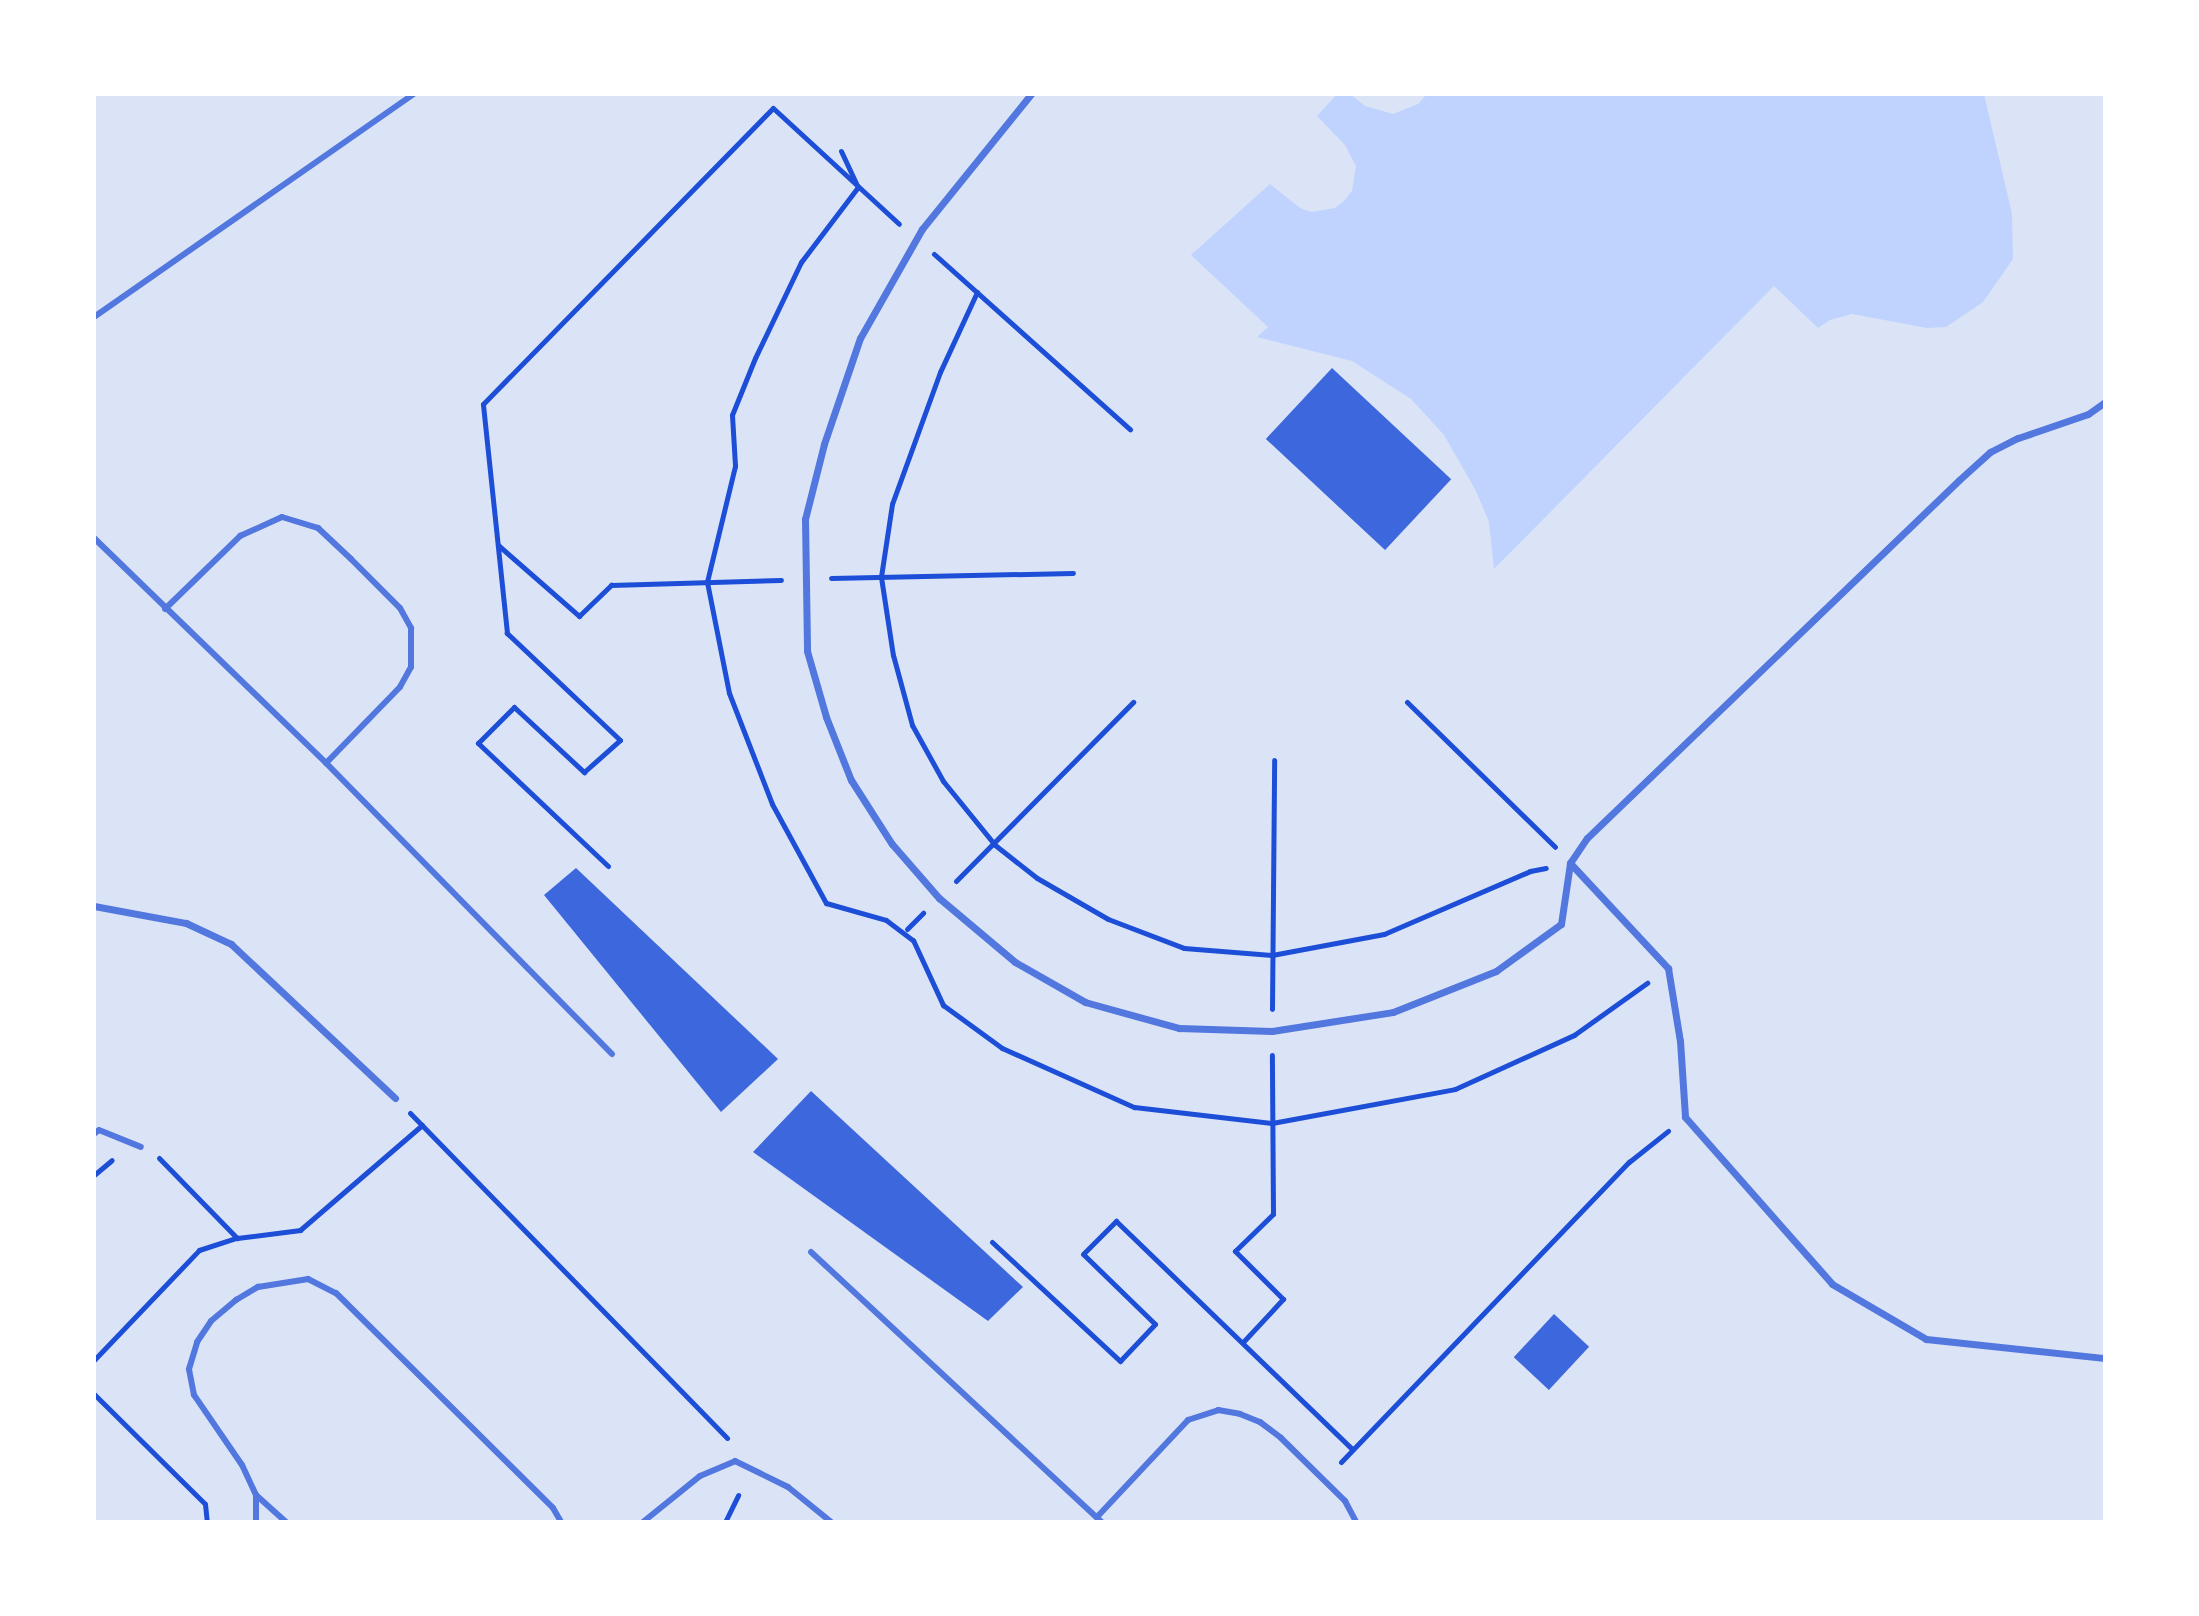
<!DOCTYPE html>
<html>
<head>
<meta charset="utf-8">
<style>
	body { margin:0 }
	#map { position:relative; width:2199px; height:1616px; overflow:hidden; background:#f2f2f2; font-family:"Archivo Narrow",sans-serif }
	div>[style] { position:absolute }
	.green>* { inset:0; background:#dbe4f7; transform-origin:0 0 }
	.water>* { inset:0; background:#bfd3fe }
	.building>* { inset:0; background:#3d67dc; transform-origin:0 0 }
	.path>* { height:5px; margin:-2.5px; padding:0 2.5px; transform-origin:2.5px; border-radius:2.5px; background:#1d4ed8 }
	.service>* { height:6px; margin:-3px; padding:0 3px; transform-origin:3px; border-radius:3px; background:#5277de }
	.pedestrian>* { height:7px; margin:-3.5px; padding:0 3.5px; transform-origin:3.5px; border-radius:3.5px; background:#5277de }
	span { translate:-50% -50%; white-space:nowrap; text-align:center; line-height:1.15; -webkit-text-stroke:6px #fff; paint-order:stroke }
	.frame { position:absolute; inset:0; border:96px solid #fff; pointer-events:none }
</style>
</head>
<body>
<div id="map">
	<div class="green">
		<div style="left:94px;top:94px;width:2011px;height:1428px"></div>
	</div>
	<div class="water">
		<div style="clip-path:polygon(1337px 94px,1350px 94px,1365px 106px,1393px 114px,1418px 104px,1427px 94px,1984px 94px,2012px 214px,2013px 259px,1983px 302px,1946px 327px,1927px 328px,1852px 314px,1830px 320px,1818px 328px,1774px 286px,1494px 569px,1489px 522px,1476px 491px,1444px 435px,1411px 399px,1352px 361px,1257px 337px,1268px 327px,1191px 255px,1270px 184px,1300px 208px,1311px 212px,1335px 208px,1344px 201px,1352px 191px,1356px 166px,1345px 145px,1317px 116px)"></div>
	</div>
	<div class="building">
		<div style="left:1332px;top:368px;width:163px;height:97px;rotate:43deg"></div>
		<div style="clip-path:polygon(576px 868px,778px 1059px,721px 1112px,544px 895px)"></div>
		<div style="clip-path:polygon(811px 1091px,1023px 1287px,988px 1321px,753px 1152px)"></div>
		<div style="left:1554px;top:1314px;width:48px;height:59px;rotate:43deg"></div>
	</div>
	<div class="path">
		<div style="left:841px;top:151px;width:40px;rotate:65deg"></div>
		<div style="left:858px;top:187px;width:94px;rotate:127.2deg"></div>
		<div style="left:801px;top:262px;width:106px;rotate:115.6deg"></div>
		<div style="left:755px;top:358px;width:61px;rotate:112deg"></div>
		<div style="left:732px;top:415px;width:51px;rotate:86.6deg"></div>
		<div style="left:735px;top:466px;width:119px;rotate:103.6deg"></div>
		<div style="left:707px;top:582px;width:113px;rotate:78.8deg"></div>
		<div style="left:729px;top:693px;width:119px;rotate:68.8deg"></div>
		<div style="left:772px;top:804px;width:113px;rotate:61.4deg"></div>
		<div style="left:826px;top:903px;width:62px;rotate:15.8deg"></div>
		<div style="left:886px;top:920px;width:34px;rotate:37deg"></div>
		<div style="left:913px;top:940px;width:72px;rotate:65.2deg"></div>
		<div style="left:943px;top:1005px;width:73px;rotate:36.1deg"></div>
		<div style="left:1002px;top:1048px;width:145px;rotate:24.1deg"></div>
		<div style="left:1134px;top:1107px;width:139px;rotate:6.6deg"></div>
		<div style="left:1272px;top:1123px;width:186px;rotate:-10.5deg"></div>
		<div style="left:1455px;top:1089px;width:131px;rotate:-24.4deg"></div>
		<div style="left:1574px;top:1035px;width:90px;rotate:-35.5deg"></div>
		<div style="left:934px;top:254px;width:263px;rotate:41.8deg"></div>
		<div style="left:977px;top:292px;width:88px;rotate:114.8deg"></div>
		<div style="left:940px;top:372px;width:140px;rotate:110deg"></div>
		<div style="left:892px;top:504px;width:74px;rotate:98.6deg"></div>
		<div style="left:881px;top:577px;width:79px;rotate:81.3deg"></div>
		<div style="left:893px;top:655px;width:73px;rotate:74.8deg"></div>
		<div style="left:912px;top:725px;width:64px;rotate:61deg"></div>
		<div style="left:943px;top:781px;width:82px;rotate:50.9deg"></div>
		<div style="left:995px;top:845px;width:53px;rotate:38.2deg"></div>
		<div style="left:1037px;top:878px;width:82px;rotate:30deg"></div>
		<div style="left:1108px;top:919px;width:81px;rotate:20.9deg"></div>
		<div style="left:1184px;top:948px;width:88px;rotate:4.5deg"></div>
		<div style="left:1272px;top:955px;width:114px;rotate:-10.6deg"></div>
		<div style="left:1384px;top:934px;width:159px;rotate:-23.3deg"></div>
		<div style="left:1530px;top:871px;width:16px;rotate:-11deg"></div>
		<div style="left:498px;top:545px;width:108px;rotate:41.2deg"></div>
		<div style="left:579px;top:616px;width:45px;rotate:-44.1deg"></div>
		<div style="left:611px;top:585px;width:170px;rotate:-1.7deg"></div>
		<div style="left:831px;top:578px;width:242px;rotate:-1.2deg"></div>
		<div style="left:1407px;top:702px;width:207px;rotate:44.4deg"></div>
		<div style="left:608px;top:866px;width:179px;rotate:-136.6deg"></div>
		<div style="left:478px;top:743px;width:51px;rotate:-45deg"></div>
		<div style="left:514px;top:707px;width:96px;rotate:42.9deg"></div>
		<div style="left:584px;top:772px;width:48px;rotate:-41.6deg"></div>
		<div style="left:620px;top:740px;width:156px;rotate:-136.6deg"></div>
		<div style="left:507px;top:633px;width:230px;rotate:-96deg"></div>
		<div style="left:483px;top:404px;width:414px;rotate:-45.6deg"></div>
		<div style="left:773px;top:108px;width:171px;rotate:42.6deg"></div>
		<div style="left:956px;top:881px;width:252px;rotate:-45.3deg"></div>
		<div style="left:907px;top:929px;width:23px;rotate:-45deg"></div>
		<div style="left:1272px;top:1009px;width:249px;rotate:-89.5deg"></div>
		<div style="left:410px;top:1113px;width:454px;rotate:45.7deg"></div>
		<div style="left:159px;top:1158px;width:112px;rotate:45.7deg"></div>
		<div style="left:237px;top:1238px;width:64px;rotate:-7.2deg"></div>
		<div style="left:300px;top:1230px;width:161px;rotate:-40.7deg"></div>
		<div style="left:94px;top:1175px;width:23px;rotate:-40deg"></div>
		<div style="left:992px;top:1242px;width:175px;rotate:42.9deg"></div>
		<div style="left:1120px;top:1361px;width:51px;rotate:-46.6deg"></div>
		<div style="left:1155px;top:1324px;width:100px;rotate:-135.8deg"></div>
		<div style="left:1083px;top:1254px;width:47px;rotate:-45deg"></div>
		<div style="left:1116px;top:1221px;width:328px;rotate:44deg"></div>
		<div style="left:1243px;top:1342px;width:59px;rotate:-47.1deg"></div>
		<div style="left:1283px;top:1299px;width:68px;rotate:-135deg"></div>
		<div style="left:1235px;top:1251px;width:53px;rotate:-44.2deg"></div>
		<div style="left:1273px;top:1214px;width:159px;rotate:-90.4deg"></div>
		<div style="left:94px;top:1360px;width:152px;rotate:-46.3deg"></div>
		<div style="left:199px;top:1250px;width:40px;rotate:-18deg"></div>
		<div style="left:94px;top:1394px;width:156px;rotate:44.7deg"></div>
		<div style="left:205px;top:1504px;width:18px;rotate:84deg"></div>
		<div style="left:1341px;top:1462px;width:416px;rotate:-46.2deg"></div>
		<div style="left:1629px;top:1162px;width:50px;rotate:-38.5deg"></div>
		<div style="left:725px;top:1522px;width:30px;rotate:-64deg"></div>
	</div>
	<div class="service">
		<div style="left:94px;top:317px;width:390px;rotate:-34.9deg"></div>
		<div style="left:94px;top:538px;width:323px;rotate:44.1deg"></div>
		<div style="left:326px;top:763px;width:408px;rotate:45.5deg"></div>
		<div style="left:165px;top:609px;width:105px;rotate:-44.2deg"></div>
		<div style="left:240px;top:536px;width:46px;rotate:-24.3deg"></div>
		<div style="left:282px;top:517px;width:38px;rotate:17deg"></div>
		<div style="left:318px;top:528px;width:45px;rotate:43.2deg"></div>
		<div style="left:351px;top:559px;width:69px;rotate:45deg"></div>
		<div style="left:400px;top:608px;width:23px;rotate:61deg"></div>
		<div style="left:411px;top:628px;width:39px;rotate:90deg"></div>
		<div style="left:411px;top:667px;width:23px;rotate:119deg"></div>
		<div style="left:400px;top:687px;width:106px;rotate:134.2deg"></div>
		<div style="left:94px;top:1134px;width:6px;rotate:-39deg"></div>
		<div style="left:99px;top:1130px;width:45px;rotate:22deg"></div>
		<div style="left:811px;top:1252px;width:397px;rotate:42.9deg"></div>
		<div style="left:256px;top:1495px;width:40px;rotate:42deg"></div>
		<div style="left:1097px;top:1517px;width:133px;rotate:-46.8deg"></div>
		<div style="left:1188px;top:1420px;width:32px;rotate:-18deg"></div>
		<div style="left:1218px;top:1410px;width:22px;rotate:10deg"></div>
		<div style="left:1240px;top:1414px;width:22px;rotate:22deg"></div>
		<div style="left:1260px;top:1422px;width:26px;rotate:37deg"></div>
		<div style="left:1281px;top:1438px;width:90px;rotate:44.5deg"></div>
		<div style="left:1345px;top:1501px;width:24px;rotate:62deg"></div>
		<div style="left:256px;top:1522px;width:27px;rotate:-90deg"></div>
		<div style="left:256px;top:1495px;width:33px;rotate:-115deg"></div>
		<div style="left:242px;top:1465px;width:85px;rotate:-124.4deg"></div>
		<div style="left:194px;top:1395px;width:26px;rotate:-101deg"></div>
		<div style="left:189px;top:1369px;width:28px;rotate:-73deg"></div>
		<div style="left:197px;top:1342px;width:25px;rotate:-56deg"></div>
		<div style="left:211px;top:1321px;width:33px;rotate:-40deg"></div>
		<div style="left:236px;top:1300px;width:26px;rotate:-31deg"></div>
		<div style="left:258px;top:1287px;width:51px;rotate:-9.1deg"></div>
		<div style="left:308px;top:1279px;width:31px;rotate:27deg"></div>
		<div style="left:336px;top:1293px;width:305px;rotate:44.7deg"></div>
		<div style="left:553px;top:1508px;width:16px;rotate:60deg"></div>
		<div style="left:643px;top:1522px;width:73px;rotate:-38.9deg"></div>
		<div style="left:700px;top:1476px;width:38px;rotate:-23deg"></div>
		<div style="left:735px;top:1461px;width:59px;rotate:26.1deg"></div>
		<div style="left:788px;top:1487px;width:55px;rotate:39.1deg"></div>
	</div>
	<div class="pedestrian">
		<div style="left:1031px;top:94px;width:174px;rotate:128.9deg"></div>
		<div style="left:922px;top:229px;width:125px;rotate:119.6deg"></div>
		<div style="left:860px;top:338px;width:112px;rotate:108.8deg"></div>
		<div style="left:824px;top:444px;width:77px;rotate:104.2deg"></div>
		<div style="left:805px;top:519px;width:132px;rotate:89.1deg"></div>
		<div style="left:807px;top:651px;width:69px;rotate:73.9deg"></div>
		<div style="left:826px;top:717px;width:68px;rotate:68.4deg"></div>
		<div style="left:851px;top:780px;width:76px;rotate:57.4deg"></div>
		<div style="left:892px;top:844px;width:72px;rotate:49deg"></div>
		<div style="left:939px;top:898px;width:99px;rotate:40.1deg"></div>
		<div style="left:1015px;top:962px;width:81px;rotate:29.7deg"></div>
		<div style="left:1085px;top:1002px;width:98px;rotate:15.5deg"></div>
		<div style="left:1179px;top:1028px;width:93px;rotate:1.8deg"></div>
		<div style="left:1272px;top:1031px;width:122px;rotate:-8.9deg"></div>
		<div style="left:1393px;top:1012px;width:111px;rotate:-21.7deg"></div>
		<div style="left:1496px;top:971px;width:80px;rotate:-35.9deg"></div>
		<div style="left:1561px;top:924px;width:62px;rotate:-81.6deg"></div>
		<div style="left:1570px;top:863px;width:30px;rotate:-56deg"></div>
		<div style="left:1587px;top:838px;width:516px;rotate:-43.9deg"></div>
		<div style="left:1959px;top:480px;width:42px;rotate:-42.1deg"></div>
		<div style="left:1990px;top:452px;width:31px;rotate:-27deg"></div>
		<div style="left:2018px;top:438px;width:74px;rotate:-18.9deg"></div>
		<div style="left:2088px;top:414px;width:21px;rotate:-35deg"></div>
		<div style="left:1570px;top:863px;width:144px;rotate:47deg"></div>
		<div style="left:1668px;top:968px;width:74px;rotate:80.7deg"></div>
		<div style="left:1680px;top:1041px;width:76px;rotate:86.2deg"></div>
		<div style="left:1685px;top:1117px;width:222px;rotate:48.6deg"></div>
		<div style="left:1832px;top:1284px;width:109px;rotate:30.3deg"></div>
		<div style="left:1926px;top:1339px;width:180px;rotate:6.1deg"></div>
		<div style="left:94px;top:906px;width:94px;rotate:10.5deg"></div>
		<div style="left:186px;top:923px;width:50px;rotate:25deg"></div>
		<div style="left:231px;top:944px;width:225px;rotate:43.2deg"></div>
	</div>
	<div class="frame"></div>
</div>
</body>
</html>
